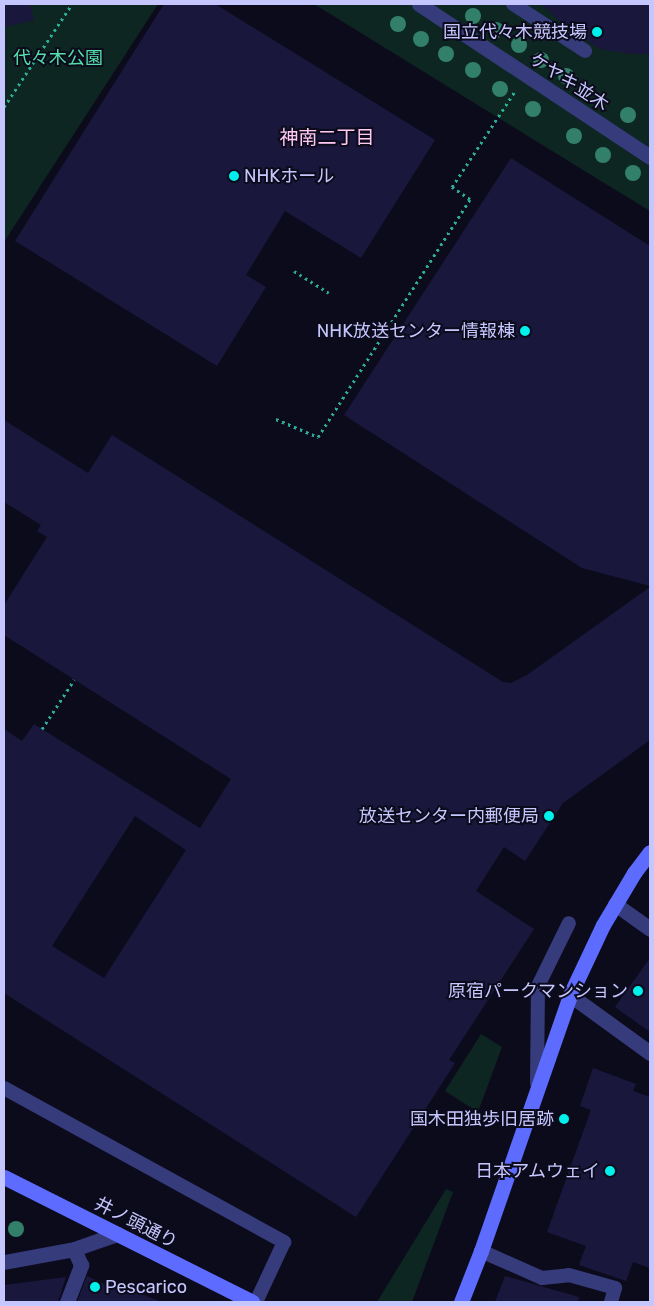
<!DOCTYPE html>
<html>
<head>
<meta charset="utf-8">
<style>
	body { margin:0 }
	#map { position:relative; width:654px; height:1306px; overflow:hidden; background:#0c0b1c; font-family:Rubik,"Noto Sans JP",sans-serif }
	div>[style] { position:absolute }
	.green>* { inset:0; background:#0e2622 }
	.building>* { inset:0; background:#1a173d }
	.path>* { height:3px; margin-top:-1.5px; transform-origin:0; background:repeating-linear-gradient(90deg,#2bad96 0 2.5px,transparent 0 6.5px) }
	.lane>* { height:14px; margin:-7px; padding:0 7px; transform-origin:7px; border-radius:7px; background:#353b7b }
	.street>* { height:15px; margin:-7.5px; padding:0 7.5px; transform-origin:7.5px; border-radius:7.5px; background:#353b7b }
	.secondary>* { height:15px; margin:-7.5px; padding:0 7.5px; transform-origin:7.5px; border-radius:7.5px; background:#5d6cff }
	.trees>* { width:16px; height:16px; margin:-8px; border-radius:50%; background:#32806a }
	.dots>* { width:14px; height:14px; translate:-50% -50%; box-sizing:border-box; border:2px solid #0c0b1c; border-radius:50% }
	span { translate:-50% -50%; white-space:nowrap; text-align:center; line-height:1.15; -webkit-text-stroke:4px #0c0b1c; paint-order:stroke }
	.poi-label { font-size:18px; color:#c6c6ff }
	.right { translate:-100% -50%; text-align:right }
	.left { translate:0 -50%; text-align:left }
	.park-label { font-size:18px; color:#52dfaa }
	.street-label { font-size:18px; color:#c6c6ff }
	.neighbourhood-label { font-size:19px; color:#ffc8f2 }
	.frame { position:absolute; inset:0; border:5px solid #c6c6ff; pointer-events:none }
</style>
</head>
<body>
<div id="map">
	<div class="green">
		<div style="clip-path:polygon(4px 4px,158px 4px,4px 242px)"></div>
		<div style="clip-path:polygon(314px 4px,650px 4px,650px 211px,596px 178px)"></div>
		<div style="clip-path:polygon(481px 1034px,502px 1047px,478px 1112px,445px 1091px)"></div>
		<div style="clip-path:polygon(446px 1189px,453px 1192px,412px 1302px,377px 1302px)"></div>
	</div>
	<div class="building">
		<div style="clip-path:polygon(4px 4px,30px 4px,34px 20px,4px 27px)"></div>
		<div style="clip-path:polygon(164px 4px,215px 4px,435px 140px,361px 258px,285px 211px,246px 275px,266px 287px,217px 366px,15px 241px)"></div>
		<div style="clip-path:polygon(541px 4px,650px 4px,650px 54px,631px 54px,600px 49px,566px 27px)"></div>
		<div style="clip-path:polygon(511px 158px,650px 246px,650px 586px,582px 568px,344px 415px)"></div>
		<div style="clip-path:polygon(evenodd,4px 420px,88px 473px,112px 435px,503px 682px,511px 683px,527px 675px,650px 587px,650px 740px,563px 803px,525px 861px,504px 847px,476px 891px,534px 929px,449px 1060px,455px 1063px,356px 1217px,4px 993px,4px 729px,22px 741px,34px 724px,200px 828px,231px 779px,4px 635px,4px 605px,47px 537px,37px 531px,41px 525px,4px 502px,4px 420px,135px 816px,186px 850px,104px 978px,52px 946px,135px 816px)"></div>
		<div style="clip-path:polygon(650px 958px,650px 1032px,615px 1007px)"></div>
		<div style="clip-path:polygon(593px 1068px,636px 1084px,633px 1091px,650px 1097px,650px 1268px,633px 1262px,626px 1281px,579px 1265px,586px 1246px,547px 1232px,591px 1110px,580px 1106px)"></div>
		<div style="clip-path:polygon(87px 1276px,108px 1286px,111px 1281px,161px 1302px,77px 1302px)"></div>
		<div style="clip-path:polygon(505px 1276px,579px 1297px,578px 1302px,495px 1302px)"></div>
		<div style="clip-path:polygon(66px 1277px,58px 1302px,4px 1302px,4px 1285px)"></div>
	</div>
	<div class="path">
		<div style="left:4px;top:107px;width:123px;rotate:-56.6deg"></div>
		<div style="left:294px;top:271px;width:41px;rotate:32.2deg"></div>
		<div style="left:276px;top:419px;width:46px;rotate:23.2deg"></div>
		<div style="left:318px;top:437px;width:282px;rotate:-57.4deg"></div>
		<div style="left:470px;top:199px;width:22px;rotate:-146deg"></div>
		<div style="left:452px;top:187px;width:115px;rotate:-56.7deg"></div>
		<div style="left:42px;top:729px;width:59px;rotate:-56.9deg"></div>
	</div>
	<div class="lane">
		<div style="left:513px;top:4px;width:86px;rotate:33.1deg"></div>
		<div style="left:537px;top:1083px;width:97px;rotate:-89.4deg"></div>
		<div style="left:538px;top:986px;width:70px;rotate:-63.8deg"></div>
		<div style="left:4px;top:1088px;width:320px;rotate:28.8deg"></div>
		<div style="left:284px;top:1242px;width:66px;rotate:115deg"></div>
		<div style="left:481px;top:1251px;width:67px;rotate:23.9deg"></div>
		<div style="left:542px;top:1278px;width:27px;rotate:-6deg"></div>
		<div style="left:569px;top:1275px;width:48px;rotate:15.8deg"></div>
		<div style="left:615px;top:1288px;width:15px;rotate:106deg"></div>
	</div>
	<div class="street">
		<div style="left:419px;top:4px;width:277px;rotate:33.5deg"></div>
		<div style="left:615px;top:904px;width:43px;rotate:35.5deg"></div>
		<div style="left:570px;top:995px;width:99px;rotate:35.9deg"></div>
		<div style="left:4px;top:1262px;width:71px;rotate:-10.5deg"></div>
		<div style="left:74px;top:1249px;width:46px;rotate:-19.2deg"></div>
		<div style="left:67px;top:1302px;width:40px;rotate:-69deg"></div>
		<div style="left:81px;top:1265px;width:17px;rotate:-114deg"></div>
	</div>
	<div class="secondary">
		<div style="left:4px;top:1177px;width:278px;rotate:26.7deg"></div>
		<div style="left:461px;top:1302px;width:55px;rotate:-68.6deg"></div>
		<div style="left:481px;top:1251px;width:271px;rotate:-70.8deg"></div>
		<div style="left:570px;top:995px;width:77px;rotate:-64.8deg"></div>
		<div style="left:603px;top:925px;width:61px;rotate:-59.2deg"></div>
		<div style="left:634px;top:873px;width:26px;rotate:-53deg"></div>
	</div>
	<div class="trees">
		<div style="left:473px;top:16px"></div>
		<div style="left:398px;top:24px"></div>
		<div style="left:496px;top:30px"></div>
		<div style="left:421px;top:39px"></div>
		<div style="left:519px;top:45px"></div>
		<div style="left:446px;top:54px"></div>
		<div style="left:541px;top:60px"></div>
		<div style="left:473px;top:70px"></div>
		<div style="left:566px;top:76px"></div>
		<div style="left:500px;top:89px"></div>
		<div style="left:533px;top:109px"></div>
		<div style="left:628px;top:115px"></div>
		<div style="left:574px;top:136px"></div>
		<div style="left:603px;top:155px"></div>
		<div style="left:633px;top:173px"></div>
		<div style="left:16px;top:1229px"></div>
	</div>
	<div class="dots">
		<div style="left:597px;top:32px;background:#00f1ec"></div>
		<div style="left:234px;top:176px;background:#00f1ec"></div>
		<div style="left:525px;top:331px;background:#00f1ec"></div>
		<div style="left:549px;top:816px;background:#00f1ec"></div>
		<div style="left:638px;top:991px;background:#00f1ec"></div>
		<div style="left:564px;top:1119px;background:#00f1ec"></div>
		<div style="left:610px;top:1171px;background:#00f1ec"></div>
		<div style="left:95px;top:1287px;background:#00f1ec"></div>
	</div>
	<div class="poi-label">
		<span class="right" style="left:587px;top:32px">国立代々木競技場</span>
		<span class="left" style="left:244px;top:176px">NHKホール</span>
		<span class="right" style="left:515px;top:331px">NHK放送センター情報棟</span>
		<span class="right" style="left:539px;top:816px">放送センター内郵便局</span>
		<span class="right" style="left:628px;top:991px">原宿パークマンション</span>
		<span class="right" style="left:554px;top:1119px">国木田独歩旧居跡</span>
		<span class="right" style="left:600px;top:1171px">日本アムウェイ</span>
		<span class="left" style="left:105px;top:1287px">Pescarico</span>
	</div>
	<div class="park-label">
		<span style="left:58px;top:58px">代々木公園</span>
	</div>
	<div class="street-label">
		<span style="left:569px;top:82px;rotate:33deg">ケヤキ並木</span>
		<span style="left:136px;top:1223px;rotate:27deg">井ノ頭通り</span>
	</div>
	<div class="neighbourhood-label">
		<span style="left:327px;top:138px">神南二丁目</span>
	</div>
	<div class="frame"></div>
</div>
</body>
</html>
